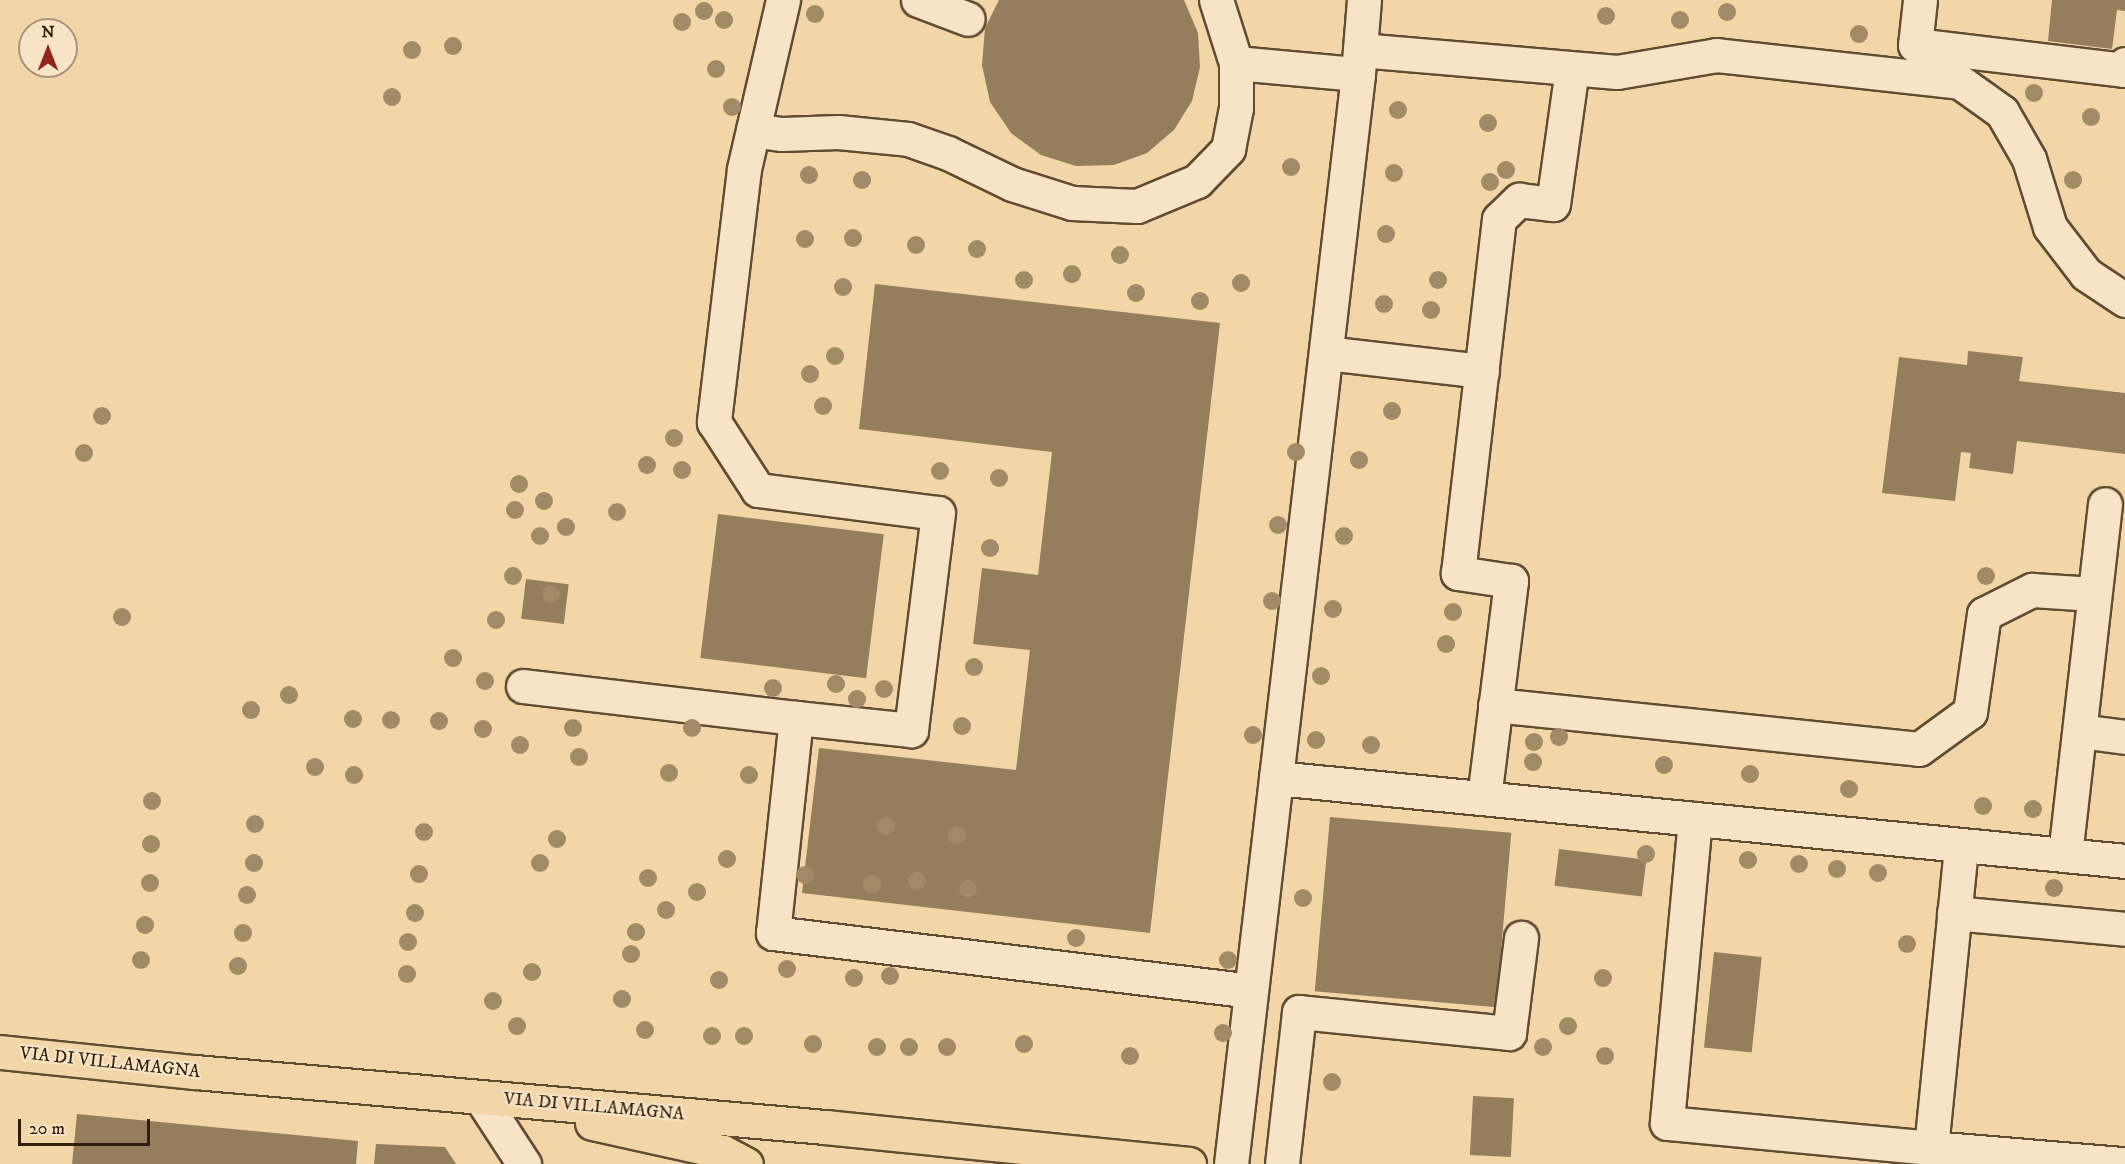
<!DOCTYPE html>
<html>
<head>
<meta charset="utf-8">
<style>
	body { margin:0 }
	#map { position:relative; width:2125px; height:1164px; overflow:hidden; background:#f3d6a8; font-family:"IM FELL DW Pica",serif }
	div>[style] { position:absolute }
	.building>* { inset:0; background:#947e5c; transform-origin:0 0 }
	.roads { filter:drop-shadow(2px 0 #5f4c32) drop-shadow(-2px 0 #5f4c32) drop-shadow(0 2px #5f4c32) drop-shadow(0 -2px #5f4c32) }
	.minor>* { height:33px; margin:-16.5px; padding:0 16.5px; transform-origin:16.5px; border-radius:16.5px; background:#f7e4c6 }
	.major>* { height:33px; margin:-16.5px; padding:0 16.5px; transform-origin:16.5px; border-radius:16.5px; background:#f3d6a8 }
	.trees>* { width:18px; height:18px; margin:-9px; border-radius:50%; background:#a28a67 }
	span { translate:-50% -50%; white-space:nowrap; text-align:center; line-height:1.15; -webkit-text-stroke:4.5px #f7e4c6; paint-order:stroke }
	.street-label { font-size:18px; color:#2e1e0a }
	.north { position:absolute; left:18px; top:18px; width:60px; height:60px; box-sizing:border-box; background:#f7e4c6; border:2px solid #a7957b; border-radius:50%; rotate:0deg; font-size:16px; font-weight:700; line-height:24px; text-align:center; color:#2e1e0a }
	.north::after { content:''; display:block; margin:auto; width:21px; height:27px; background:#8f2418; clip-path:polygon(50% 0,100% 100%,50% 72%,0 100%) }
	.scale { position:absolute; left:18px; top:1119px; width:132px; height:27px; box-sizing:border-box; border:3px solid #2e1e0a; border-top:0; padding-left:8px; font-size:18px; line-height:21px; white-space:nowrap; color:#2e1e0a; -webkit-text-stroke:4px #f7e4c6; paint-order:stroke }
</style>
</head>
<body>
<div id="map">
	<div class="building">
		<div style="clip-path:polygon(999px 0,1184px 0,1198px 33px,1200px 67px,1192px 101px,1174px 130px,1147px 153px,1114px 165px,1076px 166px,1041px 155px,1011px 133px,990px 102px,982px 65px,985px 28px)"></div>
		<div style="clip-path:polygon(2052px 0,2125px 0,2125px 11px,2117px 10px,2112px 49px,2048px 41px)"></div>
		<div style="clip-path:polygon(875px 284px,1220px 323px,1150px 933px,802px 893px,819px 748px,1016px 770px,1030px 650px,973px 644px,982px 568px,1038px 575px,1052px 452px,859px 429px)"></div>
		<div style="clip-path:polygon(1968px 351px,2023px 357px,2019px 381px,2125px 393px,2125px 454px,2017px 441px,2013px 474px,1969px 468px,1971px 453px,1961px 452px,1955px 501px,1882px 493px,1899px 357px,1967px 365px)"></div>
		<div style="left:718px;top:514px;width:167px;height:145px;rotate:7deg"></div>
		<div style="left:526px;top:579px;width:43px;height:40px;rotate:7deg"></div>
		<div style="left:1330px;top:817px;width:182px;height:175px;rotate:5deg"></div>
		<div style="left:1559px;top:849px;width:88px;height:37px;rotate:7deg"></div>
		<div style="left:1714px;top:952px;width:48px;height:96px;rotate:6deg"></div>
		<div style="left:1473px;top:1096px;width:41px;height:59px;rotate:3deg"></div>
		<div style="clip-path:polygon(77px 1114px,358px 1141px,356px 1164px,72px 1164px)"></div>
		<div style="clip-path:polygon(376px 1144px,445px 1147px,456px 1164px,374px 1164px)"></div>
	</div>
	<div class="roads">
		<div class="minor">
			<div style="left:783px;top:0;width:173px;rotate:103deg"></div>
			<div style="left:744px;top:169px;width:255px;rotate:96.8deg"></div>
			<div style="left:714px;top:422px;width:81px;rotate:57.1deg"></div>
			<div style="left:758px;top:490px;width:181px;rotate:7.3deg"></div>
			<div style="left:938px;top:513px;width:219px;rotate:97.1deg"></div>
			<div style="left:911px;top:730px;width:116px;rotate:-174deg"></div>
			<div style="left:796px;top:718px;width:216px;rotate:96.1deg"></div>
			<div style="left:773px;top:933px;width:481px;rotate:6.9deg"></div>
			<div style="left:918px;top:0;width:53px;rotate:20.8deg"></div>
			<div style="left:1920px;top:0;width:45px;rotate:96.3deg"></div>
			<div style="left:1915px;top:45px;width:210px;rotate:6.8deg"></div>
			<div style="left:2124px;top:70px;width:6px;rotate:-81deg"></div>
			<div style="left:1360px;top:50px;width:258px;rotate:4.9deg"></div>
			<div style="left:1617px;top:72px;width:100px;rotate:-9.7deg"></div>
			<div style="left:1716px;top:55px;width:245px;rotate:6.3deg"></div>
			<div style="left:1960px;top:82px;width:52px;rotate:35.5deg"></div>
			<div style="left:2002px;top:112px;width:54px;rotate:60.1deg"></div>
			<div style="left:2029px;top:159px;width:71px;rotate:72.8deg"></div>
			<div style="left:2050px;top:227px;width:59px;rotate:52.5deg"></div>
			<div style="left:2086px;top:274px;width:47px;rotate:33.7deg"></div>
			<div style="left:1236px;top:63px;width:122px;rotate:5.2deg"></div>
			<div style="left:753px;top:130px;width:29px;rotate:8deg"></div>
			<div style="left:782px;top:134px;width:56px;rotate:-2deg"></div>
			<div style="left:838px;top:132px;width:70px;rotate:5.7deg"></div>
			<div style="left:908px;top:139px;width:42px;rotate:19.3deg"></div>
			<div style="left:948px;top:153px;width:71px;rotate:25.8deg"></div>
			<div style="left:1012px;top:184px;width:63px;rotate:17.6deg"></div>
			<div style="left:1072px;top:203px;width:65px;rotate:2.6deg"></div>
			<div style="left:1137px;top:206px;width:65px;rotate:-22.6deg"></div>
			<div style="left:1197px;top:181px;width:45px;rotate:-45.9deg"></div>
			<div style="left:1228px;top:149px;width:42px;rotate:-79deg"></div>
			<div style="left:1236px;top:108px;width:45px;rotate:-90deg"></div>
			<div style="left:1236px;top:63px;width:66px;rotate:-107.6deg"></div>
			<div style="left:1326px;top:353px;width:157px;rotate:6.6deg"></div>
			<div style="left:523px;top:686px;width:275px;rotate:6.7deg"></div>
			<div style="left:1495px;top:705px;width:426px;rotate:5.9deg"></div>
			<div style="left:1919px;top:749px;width:63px;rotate:-36deg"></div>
			<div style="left:1970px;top:712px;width:99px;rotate:-81.9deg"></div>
			<div style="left:1984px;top:614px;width:54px;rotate:-26.6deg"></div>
			<div style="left:2032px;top:590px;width:62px;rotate:3.7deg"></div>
			<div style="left:2080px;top:731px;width:45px;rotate:7.6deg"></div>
			<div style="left:1276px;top:778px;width:853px;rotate:5.58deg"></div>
			<div style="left:1484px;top:798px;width:219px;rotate:-82.9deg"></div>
			<div style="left:1511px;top:581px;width:54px;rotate:-171.4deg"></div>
			<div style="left:1458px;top:573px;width:356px;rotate:-83.4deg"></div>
			<div style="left:1499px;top:219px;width:28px;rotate:-44deg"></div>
			<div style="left:1519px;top:200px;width:34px;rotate:7deg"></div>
			<div style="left:1553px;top:204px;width:136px;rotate:-82deg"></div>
			<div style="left:1695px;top:819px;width:305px;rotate:95.3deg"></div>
			<div style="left:1667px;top:1123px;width:265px;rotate:5.4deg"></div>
			<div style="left:1931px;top:1148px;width:304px;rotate:-84.3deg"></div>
			<div style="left:2065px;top:855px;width:353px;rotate:-83.5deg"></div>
			<div style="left:1954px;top:913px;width:172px;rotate:5.3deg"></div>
			<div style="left:481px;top:1098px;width:79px;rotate:56.9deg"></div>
			<div style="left:1931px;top:1148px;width:191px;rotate:4.8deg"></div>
			<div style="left:1231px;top:1164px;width:1097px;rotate:-83.35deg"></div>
			<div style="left:1358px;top:74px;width:74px;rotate:-85.4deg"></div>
			<div style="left:1282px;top:1164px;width:153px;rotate:-83.6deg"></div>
			<div style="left:1299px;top:1012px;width:211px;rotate:5.7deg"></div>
			<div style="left:1509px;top:1033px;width:96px;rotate:-82.8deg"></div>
		</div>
		<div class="major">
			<div style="left:0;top:1052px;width:196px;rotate:5.9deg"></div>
			<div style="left:195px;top:1072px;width:632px;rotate:4.99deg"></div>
			<div style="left:825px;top:1127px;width:366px;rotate:5.8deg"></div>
			<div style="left:592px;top:1123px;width:134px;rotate:12.5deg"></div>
			<div style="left:723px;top:1152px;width:26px;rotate:28deg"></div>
		</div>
	</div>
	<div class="trees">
		<div style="left:704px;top:11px"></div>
		<div style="left:1727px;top:12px"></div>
		<div style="left:815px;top:14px"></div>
		<div style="left:1606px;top:16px"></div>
		<div style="left:724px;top:20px"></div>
		<div style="left:1680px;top:20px"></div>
		<div style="left:682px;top:22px"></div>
		<div style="left:1859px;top:34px"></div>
		<div style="left:453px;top:46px"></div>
		<div style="left:412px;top:50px"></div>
		<div style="left:716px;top:69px"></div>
		<div style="left:2034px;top:93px"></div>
		<div style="left:392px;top:97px"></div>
		<div style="left:732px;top:107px"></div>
		<div style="left:1398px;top:110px"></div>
		<div style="left:2091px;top:117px"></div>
		<div style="left:1488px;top:123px"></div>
		<div style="left:1291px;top:167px"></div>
		<div style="left:1506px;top:170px"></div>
		<div style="left:1394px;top:173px"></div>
		<div style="left:809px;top:175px"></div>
		<div style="left:862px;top:180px"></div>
		<div style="left:2073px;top:180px"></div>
		<div style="left:1490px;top:182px"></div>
		<div style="left:1386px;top:234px"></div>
		<div style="left:853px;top:238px"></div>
		<div style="left:805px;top:239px"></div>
		<div style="left:916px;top:245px"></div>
		<div style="left:977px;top:249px"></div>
		<div style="left:1120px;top:255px"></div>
		<div style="left:1072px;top:274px"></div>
		<div style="left:1024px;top:280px"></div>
		<div style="left:1438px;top:280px"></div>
		<div style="left:1241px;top:283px"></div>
		<div style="left:843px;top:287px"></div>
		<div style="left:1136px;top:293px"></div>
		<div style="left:1200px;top:301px"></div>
		<div style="left:1384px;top:304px"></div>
		<div style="left:1431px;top:310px"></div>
		<div style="left:835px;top:356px"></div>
		<div style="left:810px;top:374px"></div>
		<div style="left:823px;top:406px"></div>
		<div style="left:1392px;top:411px"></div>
		<div style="left:102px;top:416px"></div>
		<div style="left:674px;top:438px"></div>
		<div style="left:1296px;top:452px"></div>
		<div style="left:84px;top:453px"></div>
		<div style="left:1359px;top:460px"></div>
		<div style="left:647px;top:465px"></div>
		<div style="left:682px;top:470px"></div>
		<div style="left:940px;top:471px"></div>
		<div style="left:999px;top:478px"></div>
		<div style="left:519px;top:484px"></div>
		<div style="left:544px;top:501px"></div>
		<div style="left:515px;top:510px"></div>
		<div style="left:617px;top:512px"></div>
		<div style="left:1278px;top:525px"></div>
		<div style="left:566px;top:527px"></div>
		<div style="left:540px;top:536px"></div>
		<div style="left:1344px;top:536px"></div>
		<div style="left:990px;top:548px"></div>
		<div style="left:513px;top:576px"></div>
		<div style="left:1986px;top:576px"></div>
		<div style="left:551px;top:594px"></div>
		<div style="left:1272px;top:601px"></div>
		<div style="left:1333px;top:609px"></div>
		<div style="left:1453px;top:612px"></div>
		<div style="left:122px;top:617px"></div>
		<div style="left:496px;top:620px"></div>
		<div style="left:1446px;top:644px"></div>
		<div style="left:453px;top:658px"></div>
		<div style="left:974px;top:667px"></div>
		<div style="left:1321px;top:676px"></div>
		<div style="left:485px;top:681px"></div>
		<div style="left:836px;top:684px"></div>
		<div style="left:773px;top:688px"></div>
		<div style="left:884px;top:689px"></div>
		<div style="left:289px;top:695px"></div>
		<div style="left:857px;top:699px"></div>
		<div style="left:251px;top:710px"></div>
		<div style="left:353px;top:719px"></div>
		<div style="left:391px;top:720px"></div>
		<div style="left:439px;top:721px"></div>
		<div style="left:962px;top:726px"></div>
		<div style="left:573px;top:728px"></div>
		<div style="left:692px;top:728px"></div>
		<div style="left:483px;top:729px"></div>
		<div style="left:1253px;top:735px"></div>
		<div style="left:1559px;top:737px"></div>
		<div style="left:1316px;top:740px"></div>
		<div style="left:1534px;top:742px"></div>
		<div style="left:520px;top:745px"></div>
		<div style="left:1371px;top:745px"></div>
		<div style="left:579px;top:757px"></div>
		<div style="left:1533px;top:762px"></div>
		<div style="left:1664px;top:765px"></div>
		<div style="left:315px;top:767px"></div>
		<div style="left:669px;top:773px"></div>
		<div style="left:1750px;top:774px"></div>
		<div style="left:354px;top:775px"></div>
		<div style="left:749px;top:775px"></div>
		<div style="left:1849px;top:789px"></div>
		<div style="left:152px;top:801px"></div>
		<div style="left:1983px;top:806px"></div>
		<div style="left:2033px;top:809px"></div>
		<div style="left:255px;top:824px"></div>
		<div style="left:886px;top:826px"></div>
		<div style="left:424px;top:832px"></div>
		<div style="left:957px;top:835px"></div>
		<div style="left:557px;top:839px"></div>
		<div style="left:151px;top:844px"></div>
		<div style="left:1646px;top:854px"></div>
		<div style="left:727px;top:859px"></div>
		<div style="left:1748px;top:860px"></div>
		<div style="left:254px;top:863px"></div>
		<div style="left:540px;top:863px"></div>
		<div style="left:1799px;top:864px"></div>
		<div style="left:1837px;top:869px"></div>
		<div style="left:1878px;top:873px"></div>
		<div style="left:419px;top:874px"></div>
		<div style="left:805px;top:875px"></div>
		<div style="left:648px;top:878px"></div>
		<div style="left:917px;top:881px"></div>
		<div style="left:150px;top:883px"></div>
		<div style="left:872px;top:884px"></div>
		<div style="left:2054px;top:888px"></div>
		<div style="left:968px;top:889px"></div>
		<div style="left:697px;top:892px"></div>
		<div style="left:247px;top:895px"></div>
		<div style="left:1303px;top:898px"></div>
		<div style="left:666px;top:910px"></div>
		<div style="left:415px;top:913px"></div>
		<div style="left:145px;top:925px"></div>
		<div style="left:636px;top:932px"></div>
		<div style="left:243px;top:933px"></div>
		<div style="left:1076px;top:938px"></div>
		<div style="left:408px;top:942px"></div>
		<div style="left:1907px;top:944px"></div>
		<div style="left:631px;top:954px"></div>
		<div style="left:141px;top:960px"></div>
		<div style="left:1228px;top:960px"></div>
		<div style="left:238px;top:966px"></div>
		<div style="left:787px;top:969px"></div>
		<div style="left:532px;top:972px"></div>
		<div style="left:407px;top:974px"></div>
		<div style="left:890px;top:976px"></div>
		<div style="left:854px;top:978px"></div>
		<div style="left:1603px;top:978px"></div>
		<div style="left:719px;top:980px"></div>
		<div style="left:622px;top:999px"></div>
		<div style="left:493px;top:1001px"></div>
		<div style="left:517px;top:1026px"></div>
		<div style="left:1568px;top:1026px"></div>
		<div style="left:645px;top:1030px"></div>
		<div style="left:1223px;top:1033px"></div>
		<div style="left:712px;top:1036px"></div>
		<div style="left:744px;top:1036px"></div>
		<div style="left:813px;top:1044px"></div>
		<div style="left:1024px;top:1044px"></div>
		<div style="left:877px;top:1047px"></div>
		<div style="left:909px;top:1047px"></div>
		<div style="left:947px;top:1047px"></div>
		<div style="left:1543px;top:1047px"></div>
		<div style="left:1130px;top:1056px"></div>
		<div style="left:1605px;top:1056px"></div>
		<div style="left:1332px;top:1082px"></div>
	</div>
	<div class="street-label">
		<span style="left:110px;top:1063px;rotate:6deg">VIA DI VILLAMAGNA</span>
		<span style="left:594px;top:1107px;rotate:5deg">VIA DI VILLAMAGNA</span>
	</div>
	<div class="north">N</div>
	<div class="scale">20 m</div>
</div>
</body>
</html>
